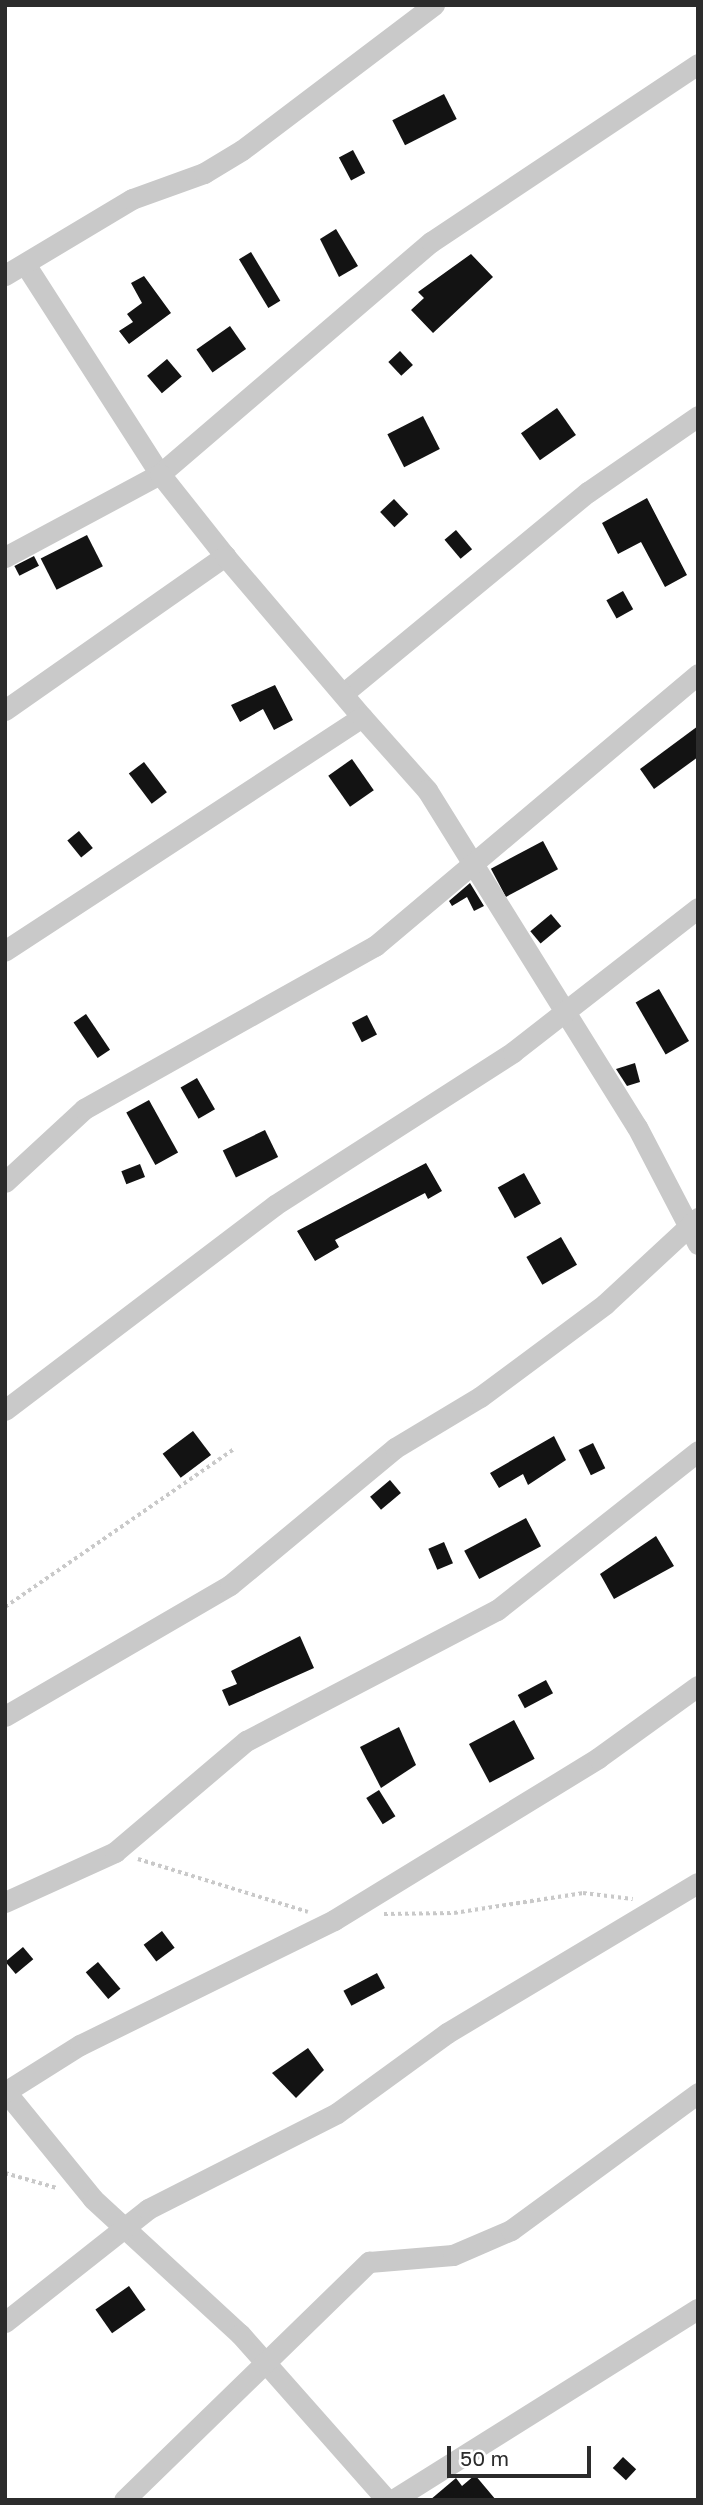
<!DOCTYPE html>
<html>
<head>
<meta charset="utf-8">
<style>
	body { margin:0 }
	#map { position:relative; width:703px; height:2505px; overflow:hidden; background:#fff; font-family:"Golos Text",sans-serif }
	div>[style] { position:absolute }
	.building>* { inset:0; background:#131313; transform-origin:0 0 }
	.path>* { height:3.5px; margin-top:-1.75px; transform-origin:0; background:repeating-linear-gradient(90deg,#c9c9c9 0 3.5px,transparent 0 7px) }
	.street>* { height:21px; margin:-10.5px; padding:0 10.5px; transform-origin:10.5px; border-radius:10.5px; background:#c9c9c9 }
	span { translate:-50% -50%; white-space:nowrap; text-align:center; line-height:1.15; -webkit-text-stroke:7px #fff; paint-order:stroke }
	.frame { position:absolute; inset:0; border:7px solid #2c2c2c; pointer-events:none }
	.scale { position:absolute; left:447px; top:2446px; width:144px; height:32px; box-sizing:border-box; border:4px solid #2c2c2c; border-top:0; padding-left:9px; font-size:21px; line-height:24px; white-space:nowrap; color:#2c2c2c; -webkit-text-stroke:5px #fff; paint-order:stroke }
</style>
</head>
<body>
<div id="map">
	<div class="building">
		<div style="left:444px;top:94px;width:28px;height:58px;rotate:63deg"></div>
		<div style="left:353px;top:150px;width:26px;height:16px;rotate:62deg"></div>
		<div style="clip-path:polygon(336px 229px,358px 266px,339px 277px,320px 239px)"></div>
		<div style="left:251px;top:252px;width:57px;height:14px;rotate:59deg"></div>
		<div style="clip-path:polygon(471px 254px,493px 277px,433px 333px,411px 310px,424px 298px,418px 292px)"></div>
		<div style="clip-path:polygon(144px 276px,171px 313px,129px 344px,119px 331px,133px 322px,127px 314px,142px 303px,131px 283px)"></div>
		<div style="left:230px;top:326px;width:28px;height:41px;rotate:55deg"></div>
		<div style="left:400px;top:351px;width:19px;height:16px;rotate:47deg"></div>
		<div style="left:167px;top:359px;width:23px;height:26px;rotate:50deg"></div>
		<div style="left:557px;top:408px;width:33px;height:44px;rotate:55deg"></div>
		<div style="left:423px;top:416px;width:37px;height:40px;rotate:63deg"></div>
		<div style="clip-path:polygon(647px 498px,687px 575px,665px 587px,641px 542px,618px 554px,602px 523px)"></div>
		<div style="left:394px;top:499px;width:21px;height:19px;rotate:47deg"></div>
		<div style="left:456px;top:530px;width:25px;height:15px;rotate:50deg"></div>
		<div style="left:87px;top:535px;width:35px;height:52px;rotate:63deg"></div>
		<div style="left:34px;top:556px;width:11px;height:22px;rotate:63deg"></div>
		<div style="left:623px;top:591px;width:21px;height:19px;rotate:61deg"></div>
		<div style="clip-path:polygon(275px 685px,293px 720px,274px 730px,263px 709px,240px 722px,231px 705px)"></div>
		<div style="clip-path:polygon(698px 726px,698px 757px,654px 789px,640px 769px)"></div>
		<div style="left:352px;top:759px;width:38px;height:29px;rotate:55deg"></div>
		<div style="left:144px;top:762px;width:38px;height:19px;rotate:53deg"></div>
		<div style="left:79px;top:831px;width:22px;height:15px;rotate:51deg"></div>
		<div style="left:543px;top:841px;width:32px;height:59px;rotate:62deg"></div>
		<div style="clip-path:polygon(470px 883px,484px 906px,474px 911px,467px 897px,452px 906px,449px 901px)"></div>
		<div style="left:551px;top:914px;width:16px;height:27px;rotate:50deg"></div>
		<div style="left:659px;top:989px;width:60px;height:27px;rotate:60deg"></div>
		<div style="left:86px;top:1014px;width:43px;height:15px;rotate:56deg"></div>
		<div style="left:367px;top:1015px;width:22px;height:17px;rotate:63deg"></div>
		<div style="clip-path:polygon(635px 1063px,640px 1082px,627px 1086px,616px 1069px)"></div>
		<div style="left:197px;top:1078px;width:36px;height:19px;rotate:60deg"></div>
		<div style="left:149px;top:1100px;width:60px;height:26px;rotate:61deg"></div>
		<div style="left:265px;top:1130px;width:30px;height:47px;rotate:64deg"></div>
		<div style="clip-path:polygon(426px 1163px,442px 1191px,428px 1199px,425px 1193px,335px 1240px,339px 1247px,315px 1261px,297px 1231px)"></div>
		<div style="left:140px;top:1164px;width:14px;height:20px;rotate:69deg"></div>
		<div style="left:524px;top:1173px;width:35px;height:30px;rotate:61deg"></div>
		<div style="left:561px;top:1237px;width:32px;height:40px;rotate:60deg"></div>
		<div style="left:193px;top:1431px;width:30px;height:38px;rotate:53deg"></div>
		<div style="clip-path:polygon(554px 1436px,566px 1460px,528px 1485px,523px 1474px,499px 1488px,490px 1473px)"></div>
		<div style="left:593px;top:1443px;width:28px;height:16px;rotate:64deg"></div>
		<div style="left:390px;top:1480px;width:17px;height:26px;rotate:50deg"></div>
		<div style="left:526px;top:1518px;width:32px;height:70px;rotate:62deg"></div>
		<div style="clip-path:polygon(656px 1536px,674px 1566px,614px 1599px,600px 1574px)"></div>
		<div style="left:444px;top:1542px;width:23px;height:17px;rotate:67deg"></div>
		<div style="clip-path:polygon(300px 1636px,314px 1668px,229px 1706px,222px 1690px,237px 1684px,231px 1671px)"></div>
		<div style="left:546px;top:1680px;width:15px;height:32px;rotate:62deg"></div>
		<div style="left:514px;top:1720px;width:44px;height:51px;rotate:62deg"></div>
		<div style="clip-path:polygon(399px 1727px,416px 1765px,381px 1788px,360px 1747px)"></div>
		<div style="left:379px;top:1790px;width:31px;height:15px;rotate:58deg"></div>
		<div style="left:162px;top:1931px;width:21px;height:23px;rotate:53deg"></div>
		<div style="left:23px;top:1947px;width:16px;height:23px;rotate:50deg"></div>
		<div style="left:98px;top:1962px;width:35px;height:16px;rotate:50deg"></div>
		<div style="left:377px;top:1973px;width:17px;height:38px;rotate:62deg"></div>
		<div style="clip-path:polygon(308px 2048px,324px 2070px,296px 2098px,272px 2073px)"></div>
		<div style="left:129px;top:2286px;width:29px;height:41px;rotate:55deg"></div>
		<div style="left:623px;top:2457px;width:18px;height:15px;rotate:43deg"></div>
		<div style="clip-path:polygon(475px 2475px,496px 2500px,430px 2500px,456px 2478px,462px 2486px)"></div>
	</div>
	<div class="path">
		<div style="left:5px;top:1607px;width:277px;rotate:-34.6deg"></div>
		<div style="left:138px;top:1859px;width:178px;rotate:17.3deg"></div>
		<div style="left:384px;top:1914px;width:70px;rotate:-0.8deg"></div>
		<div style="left:454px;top:1913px;width:131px;rotate:-8.8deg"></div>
		<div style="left:583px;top:1893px;width:50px;rotate:6.8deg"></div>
		<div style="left:5px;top:2173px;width:54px;rotate:16.1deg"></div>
	</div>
	<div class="street">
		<div style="left:25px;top:264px;width:250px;rotate:57.3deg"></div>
		<div style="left:160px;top:474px;width:357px;rotate:-40.6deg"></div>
		<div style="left:431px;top:242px;width:321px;rotate:-33.7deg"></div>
		<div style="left:5px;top:275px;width:148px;rotate:-30.9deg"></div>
		<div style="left:132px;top:199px;width:77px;rotate:-19.9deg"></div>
		<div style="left:204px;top:173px;width:44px;rotate:-31.2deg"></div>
		<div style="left:242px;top:150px;width:241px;rotate:-37.1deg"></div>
		<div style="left:5px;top:557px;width:176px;rotate:-28.2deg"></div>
		<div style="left:160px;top:474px;width:105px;rotate:51.6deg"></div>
		<div style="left:345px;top:692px;width:315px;rotate:-39.5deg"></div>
		<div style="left:588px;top:492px;width:134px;rotate:-34.6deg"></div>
		<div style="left:5px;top:710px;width:269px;rotate:-35deg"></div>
		<div style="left:225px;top:556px;width:211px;rotate:49.6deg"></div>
		<div style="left:362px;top:717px;width:427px;rotate:146.8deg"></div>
		<div style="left:362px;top:717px;width:98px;rotate:48.3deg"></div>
		<div style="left:427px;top:790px;width:397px;rotate:58.1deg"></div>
		<div style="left:637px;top:1127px;width:132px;rotate:62.5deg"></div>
		<div style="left:5px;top:1182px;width:108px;rotate:-42.7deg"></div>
		<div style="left:84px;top:1109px;width:334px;rotate:-29.3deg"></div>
		<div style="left:375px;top:946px;width:422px;rotate:-40.1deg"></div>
		<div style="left:5px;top:1410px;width:339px;rotate:-37.2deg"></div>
		<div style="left:275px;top:1205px;width:283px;rotate:-32.7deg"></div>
		<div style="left:513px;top:1052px;width:234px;rotate:-37.9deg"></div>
		<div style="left:5px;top:1716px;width:260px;rotate:-30.2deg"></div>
		<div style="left:230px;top:1585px;width:214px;rotate:-39.7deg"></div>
		<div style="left:395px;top:1448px;width:99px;rotate:-31deg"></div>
		<div style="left:480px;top:1397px;width:156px;rotate:-36.6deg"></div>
		<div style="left:605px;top:1304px;width:127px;rotate:-42.8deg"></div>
		<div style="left:5px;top:1902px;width:121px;rotate:-24.4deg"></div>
		<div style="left:115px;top:1852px;width:172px;rotate:-40.3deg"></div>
		<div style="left:246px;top:1741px;width:283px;rotate:-27.6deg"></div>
		<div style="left:497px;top:1610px;width:256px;rotate:-38.3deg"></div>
		<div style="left:5px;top:2091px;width:139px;rotate:50.8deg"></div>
		<div style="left:93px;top:2199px;width:200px;rotate:42.6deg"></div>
		<div style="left:240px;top:2334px;width:222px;rotate:48.5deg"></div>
		<div style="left:5px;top:2092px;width:89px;rotate:-32.1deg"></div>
		<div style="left:80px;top:2045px;width:283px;rotate:-26.2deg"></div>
		<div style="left:334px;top:1920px;width:310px;rotate:-31.5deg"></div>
		<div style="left:598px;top:1758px;width:123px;rotate:-35.8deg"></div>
		<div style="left:5px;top:2322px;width:182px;rotate:-38.3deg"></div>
		<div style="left:148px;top:2209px;width:212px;rotate:-26.9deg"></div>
		<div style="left:337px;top:2113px;width:136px;rotate:-36deg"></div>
		<div style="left:447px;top:2033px;width:292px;rotate:-30.9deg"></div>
		<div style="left:124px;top:2500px;width:342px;rotate:-44.2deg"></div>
		<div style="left:369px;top:2262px;width:84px;rotate:-4.8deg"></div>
		<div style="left:453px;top:2255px;width:63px;rotate:-23.3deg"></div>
		<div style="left:511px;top:2230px;width:232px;rotate:-36.2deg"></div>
		<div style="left:393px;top:2500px;width:360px;rotate:-32.1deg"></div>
	</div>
	<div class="frame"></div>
	<div class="scale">50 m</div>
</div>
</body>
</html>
